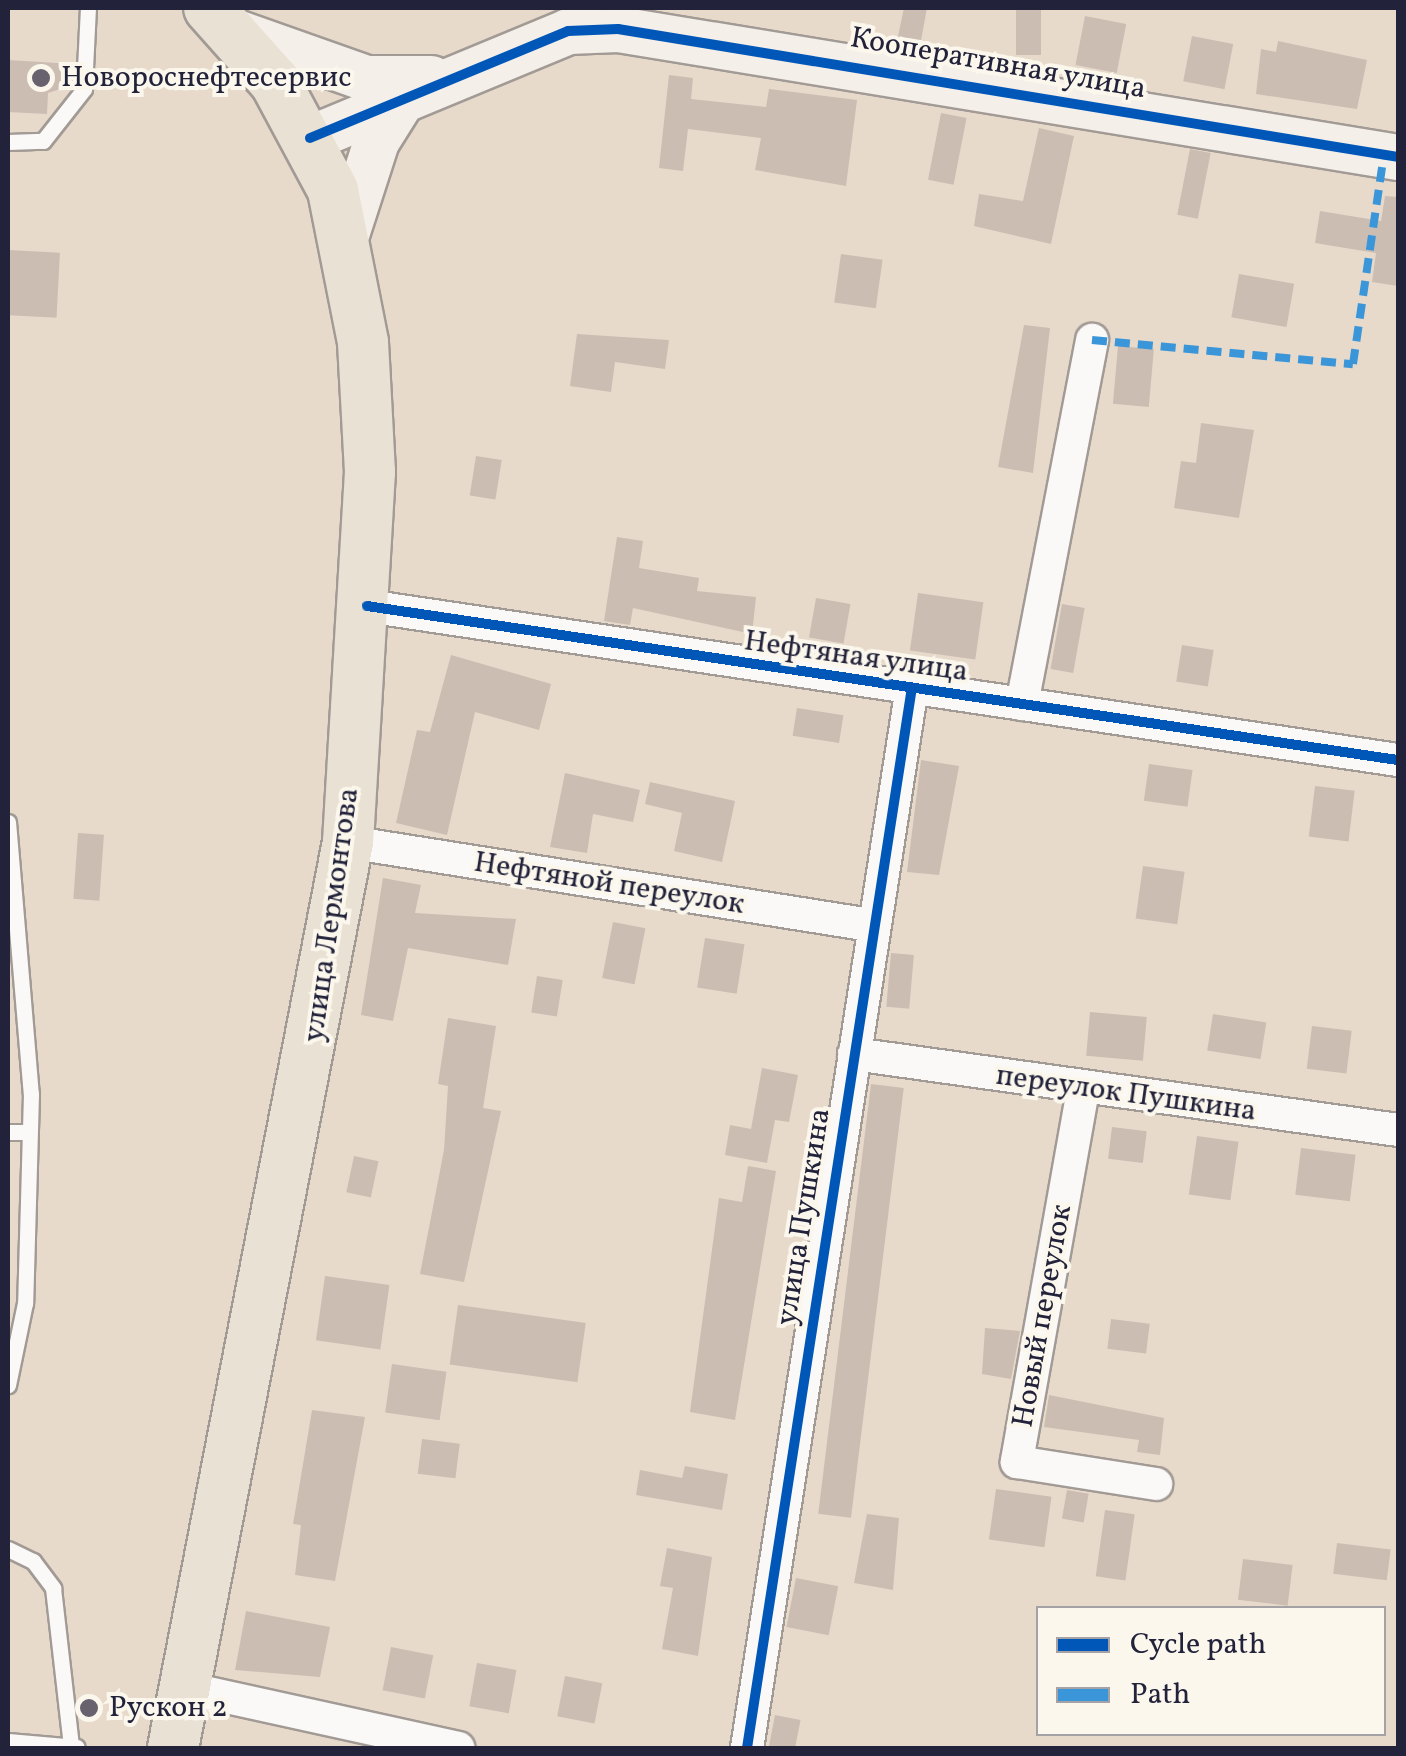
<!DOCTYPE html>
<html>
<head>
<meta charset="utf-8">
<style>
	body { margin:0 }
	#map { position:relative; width:1406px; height:1756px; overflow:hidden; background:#e7dacb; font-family:Vollkorn,serif }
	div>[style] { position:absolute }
	.building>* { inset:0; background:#ccbdb3; transform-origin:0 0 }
	.roads { filter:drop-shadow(2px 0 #a29a95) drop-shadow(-2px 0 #a29a95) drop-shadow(0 2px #a29a95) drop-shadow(0 -2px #a29a95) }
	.lane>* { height:15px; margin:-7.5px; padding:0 7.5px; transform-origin:7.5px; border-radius:7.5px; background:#fbf9f7 }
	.street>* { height:32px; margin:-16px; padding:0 16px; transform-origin:16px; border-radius:16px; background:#fbf9f7 }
	.secondary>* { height:45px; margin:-22.5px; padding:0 22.5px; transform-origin:22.5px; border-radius:22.5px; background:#f4efe9 }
	.primary>* { height:50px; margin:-25px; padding:0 25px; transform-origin:25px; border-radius:25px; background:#e9e1d4 }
	.quiet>* { height:8px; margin-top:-4px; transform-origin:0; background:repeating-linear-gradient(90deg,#3b95d9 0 15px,transparent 0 23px) }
	.cycleway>* { height:10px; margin:-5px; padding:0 5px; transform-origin:5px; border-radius:5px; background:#0057b8 }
	.dots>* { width:28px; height:28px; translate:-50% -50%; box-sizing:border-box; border:5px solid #fbf7ec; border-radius:50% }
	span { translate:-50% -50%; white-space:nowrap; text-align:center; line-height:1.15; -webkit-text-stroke:8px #fbf7ec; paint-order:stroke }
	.street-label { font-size:30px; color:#22223b }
	.poi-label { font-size:30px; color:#22223b }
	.left { translate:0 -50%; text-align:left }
	.frame { position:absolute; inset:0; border:10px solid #22223b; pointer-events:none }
	.legend { position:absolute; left:1036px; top:1606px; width:350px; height:130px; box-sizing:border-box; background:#fbf7ec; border:2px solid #a4a2a5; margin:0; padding:12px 18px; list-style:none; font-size:30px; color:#22223b }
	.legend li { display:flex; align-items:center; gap:20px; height:50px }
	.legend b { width:50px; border:2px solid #a4a2a5 }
</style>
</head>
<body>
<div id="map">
	<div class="building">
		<div style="clip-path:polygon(904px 8px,927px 8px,920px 46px,897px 41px)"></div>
		<div style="left:1016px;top:8px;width:25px;height:47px"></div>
		<div style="left:1085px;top:16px;width:42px;height:50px;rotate:11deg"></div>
		<div style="left:1192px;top:36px;width:42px;height:46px;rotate:11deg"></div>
		<div style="clip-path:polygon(1278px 41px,1367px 60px,1357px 109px,1256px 94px,1261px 49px,1276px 52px)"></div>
		<div style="clip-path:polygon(8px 60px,74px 64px,73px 85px,48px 93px,47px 114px,8px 112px)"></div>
		<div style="clip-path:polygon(669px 75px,693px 78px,691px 99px,766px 107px,769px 89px,857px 100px,846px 186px,755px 170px,761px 138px,688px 129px,683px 171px,659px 168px)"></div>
		<div style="left:941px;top:113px;width:26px;height:68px;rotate:11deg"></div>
		<div style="clip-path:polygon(1039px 128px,1074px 136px,1051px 244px,974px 226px,979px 194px,1023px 201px)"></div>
		<div style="left:1190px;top:149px;width:21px;height:67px;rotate:11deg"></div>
		<div style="clip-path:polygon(1385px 196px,1398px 197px,1398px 286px,1372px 282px,1376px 253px,1315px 243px,1320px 211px,1381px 221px)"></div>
		<div style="left:8px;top:250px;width:52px;height:65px;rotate:3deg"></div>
		<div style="left:841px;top:254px;width:42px;height:49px;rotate:8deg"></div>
		<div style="left:1239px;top:274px;width:56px;height:44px;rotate:10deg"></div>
		<div style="clip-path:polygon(1024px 325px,1050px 328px,1033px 473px,998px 467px)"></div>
		<div style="clip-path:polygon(577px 334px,669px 340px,665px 369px,615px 362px,611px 392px,570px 386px)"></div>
		<div style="left:1118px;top:346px;width:36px;height:58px;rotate:5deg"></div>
		<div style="clip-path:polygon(1201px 423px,1254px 430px,1239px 518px,1174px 508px,1181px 461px,1196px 463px)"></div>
		<div style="left:476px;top:456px;width:26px;height:40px;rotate:9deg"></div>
		<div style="clip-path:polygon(617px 537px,643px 541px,639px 568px,699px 578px,697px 591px,756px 597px,752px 634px,633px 608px,630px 625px,604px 621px)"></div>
		<div style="left:918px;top:593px;width:66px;height:58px;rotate:8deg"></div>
		<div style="left:816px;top:598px;width:35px;height:40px;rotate:10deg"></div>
		<div style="left:1062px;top:604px;width:23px;height:66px;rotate:10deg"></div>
		<div style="left:1182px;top:645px;width:32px;height:37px;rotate:9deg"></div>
		<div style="clip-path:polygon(451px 655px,551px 684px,539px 730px,475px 712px,447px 835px,396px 823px,417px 730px,430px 732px)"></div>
		<div style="left:797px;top:708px;width:47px;height:28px;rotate:9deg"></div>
		<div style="clip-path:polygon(921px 760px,959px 766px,939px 875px,907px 872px)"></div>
		<div style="left:1149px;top:764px;width:44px;height:37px;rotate:8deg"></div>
		<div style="clip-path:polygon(565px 773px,640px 790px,633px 822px,593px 814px,587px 853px,550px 847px)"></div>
		<div style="clip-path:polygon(650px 782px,735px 801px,722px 862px,674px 851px,682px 813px,645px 804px)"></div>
		<div style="left:1315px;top:786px;width:40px;height:51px;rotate:7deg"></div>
		<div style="left:78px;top:833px;width:26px;height:66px;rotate:4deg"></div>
		<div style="left:1143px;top:866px;width:42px;height:53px;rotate:8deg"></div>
		<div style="clip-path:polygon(383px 878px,421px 885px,415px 913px,516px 919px,508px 965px,408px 948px,393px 1021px,361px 1015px)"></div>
		<div style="left:613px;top:922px;width:33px;height:57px;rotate:11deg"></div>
		<div style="left:705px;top:938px;width:40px;height:50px;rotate:9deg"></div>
		<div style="left:891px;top:953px;width:23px;height:54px;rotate:5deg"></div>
		<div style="left:537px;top:976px;width:26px;height:37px;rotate:9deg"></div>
		<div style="left:1090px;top:1012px;width:57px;height:44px;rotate:5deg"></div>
		<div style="left:1213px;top:1014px;width:54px;height:37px;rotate:9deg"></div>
		<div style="clip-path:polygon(448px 1018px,496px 1026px,483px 1108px,501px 1111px,464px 1282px,420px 1274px,444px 1150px,448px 1086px,438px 1084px)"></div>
		<div style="left:1312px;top:1026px;width:40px;height:43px;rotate:7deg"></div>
		<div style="clip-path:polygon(762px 1068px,798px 1075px,789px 1122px,775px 1120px,767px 1163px,725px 1155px,730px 1125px,751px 1129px)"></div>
		<div style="left:871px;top:1084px;width:33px;height:433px;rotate:7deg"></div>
		<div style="left:1112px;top:1127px;width:35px;height:32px;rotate:7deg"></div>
		<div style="left:1197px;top:1136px;width:42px;height:59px;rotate:8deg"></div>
		<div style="left:1301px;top:1148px;width:55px;height:47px;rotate:7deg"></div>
		<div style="left:354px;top:1156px;width:25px;height:37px;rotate:12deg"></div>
		<div style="clip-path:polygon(748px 1166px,776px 1171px,735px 1420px,690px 1412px,719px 1198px,742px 1202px)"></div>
		<div style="left:325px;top:1276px;width:65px;height:65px;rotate:8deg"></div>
		<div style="left:458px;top:1305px;width:129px;height:60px;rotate:8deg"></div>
		<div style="left:1111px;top:1319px;width:39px;height:30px;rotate:7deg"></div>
		<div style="clip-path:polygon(985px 1328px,1020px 1331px,1011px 1379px,982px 1374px)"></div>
		<div style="left:392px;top:1364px;width:55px;height:49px;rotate:8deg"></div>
		<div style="clip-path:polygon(1049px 1395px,1164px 1418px,1160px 1455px,1137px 1452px,1139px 1440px,1044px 1427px)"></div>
		<div style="clip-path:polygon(312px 1410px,365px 1417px,335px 1581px,295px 1575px,301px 1525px,293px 1524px)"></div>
		<div style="left:422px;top:1439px;width:38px;height:35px;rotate:7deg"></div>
		<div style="clip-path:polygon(685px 1466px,728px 1474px,722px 1510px,636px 1495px,640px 1470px,682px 1478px)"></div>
		<div style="left:996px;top:1489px;width:56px;height:51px;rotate:8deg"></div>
		<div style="left:1067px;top:1490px;width:22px;height:29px;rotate:10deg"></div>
		<div style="left:1105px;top:1510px;width:30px;height:67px;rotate:8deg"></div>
		<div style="clip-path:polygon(867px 1514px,899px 1518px,893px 1590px,854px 1583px)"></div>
		<div style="left:1337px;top:1543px;width:54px;height:31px;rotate:7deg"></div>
		<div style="clip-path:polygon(667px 1548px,712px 1557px,698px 1656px,662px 1649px,673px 1588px,660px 1586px)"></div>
		<div style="left:1243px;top:1559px;width:50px;height:41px;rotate:7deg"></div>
		<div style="left:796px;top:1578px;width:43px;height:50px;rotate:11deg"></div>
		<div style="clip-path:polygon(246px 1611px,330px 1627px,320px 1677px,235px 1670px)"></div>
		<div style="left:391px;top:1647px;width:43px;height:44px;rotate:11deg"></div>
		<div style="left:477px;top:1663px;width:40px;height:44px;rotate:10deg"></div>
		<div style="left:565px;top:1676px;width:38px;height:41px;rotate:11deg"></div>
		<div style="left:775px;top:1715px;width:26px;height:32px;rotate:11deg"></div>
	</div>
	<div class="roads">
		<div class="lane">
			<div style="left:8px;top:142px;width:35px;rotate:-2deg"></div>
			<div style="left:43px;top:141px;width:66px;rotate:-51.7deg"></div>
			<div style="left:84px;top:89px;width:81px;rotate:-87.2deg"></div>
			<div style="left:8px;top:822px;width:273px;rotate:85.2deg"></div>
			<div style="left:31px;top:1094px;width:209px;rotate:91.6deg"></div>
			<div style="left:25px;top:1303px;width:84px;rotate:101.7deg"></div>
			<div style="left:8px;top:1132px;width:21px"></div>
			<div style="left:8px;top:1549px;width:28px;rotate:26deg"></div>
			<div style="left:33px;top:1561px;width:34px;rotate:53deg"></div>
			<div style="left:53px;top:1588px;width:159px;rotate:83.5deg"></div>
			<div style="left:8px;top:1741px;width:69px;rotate:5deg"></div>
		</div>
		<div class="street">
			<div style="left:367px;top:606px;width:1042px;rotate:8.5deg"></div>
			<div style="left:1022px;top:704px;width:371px;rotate:-79.1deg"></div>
			<div style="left:348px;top:842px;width:529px;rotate:9.03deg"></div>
			<div style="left:854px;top:1054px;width:549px;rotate:7.95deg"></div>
			<div style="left:1083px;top:1090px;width:378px;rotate:100.1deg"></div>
			<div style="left:1017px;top:1462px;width:141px;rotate:9deg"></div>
			<div style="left:186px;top:1688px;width:279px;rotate:12.4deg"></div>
			<div style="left:747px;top:1748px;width:1068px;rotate:-81.16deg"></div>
		</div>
		<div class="secondary">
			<div style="left:233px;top:31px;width:141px;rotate:19.5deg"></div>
			<div style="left:366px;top:78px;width:65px"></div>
			<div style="left:310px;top:138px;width:279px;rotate:-22.5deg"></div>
			<div style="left:568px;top:31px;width:50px;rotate:-2.3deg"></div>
			<div style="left:618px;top:29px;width:790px;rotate:9.32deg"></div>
			<div style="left:346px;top:234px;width:98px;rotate:-72.1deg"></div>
			<div style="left:376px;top:141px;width:51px;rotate:-57.9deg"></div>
		</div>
		<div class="primary">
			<div style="left:173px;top:1748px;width:923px;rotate:-79.07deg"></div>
			<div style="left:348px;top:842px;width:371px;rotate:-86.6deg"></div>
			<div style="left:370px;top:472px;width:130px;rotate:-93.1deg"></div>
			<div style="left:363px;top:342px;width:155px;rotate:-101.2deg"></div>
			<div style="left:333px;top:190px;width:123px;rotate:-118.2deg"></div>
			<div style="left:275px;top:82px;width:99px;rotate:-131.7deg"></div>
		</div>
	</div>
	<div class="quiet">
		<div style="left:1092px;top:340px;width:262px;rotate:5.3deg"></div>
		<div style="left:1353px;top:364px;width:211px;rotate:-81.6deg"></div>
	</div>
	<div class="cycleway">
		<div style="left:310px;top:138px;width:279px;rotate:-22.5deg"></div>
		<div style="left:568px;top:31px;width:50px;rotate:-2.3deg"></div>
		<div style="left:618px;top:29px;width:790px;rotate:9.32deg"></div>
		<div style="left:367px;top:606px;width:1042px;rotate:8.5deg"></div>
		<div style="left:747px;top:1748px;width:1068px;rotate:-81.16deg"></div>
	</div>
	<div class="dots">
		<div style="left:41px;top:78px;background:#67626d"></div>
		<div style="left:89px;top:1708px;background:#67626d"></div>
	</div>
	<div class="street-label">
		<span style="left:998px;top:64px;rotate:10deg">Кооперативная улица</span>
		<span style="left:856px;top:657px;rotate:8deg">Нефтяная улица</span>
		<span style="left:609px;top:884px;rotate:9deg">Нефтяной переулок</span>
		<span style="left:332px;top:915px;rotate:-82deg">улица Лермонтова</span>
		<span style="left:1126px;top:1094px;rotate:8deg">переулок Пушкина</span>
		<span style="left:804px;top:1217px;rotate:-81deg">улица Пушкина</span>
		<span style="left:1043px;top:1316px;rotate:-80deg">Новый переулок</span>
	</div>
	<div class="poi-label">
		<span class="left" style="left:61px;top:78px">Новороснефтесервис</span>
		<span class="left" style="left:109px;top:1708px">Рускон 2</span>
	</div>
	<div class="frame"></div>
	<ul class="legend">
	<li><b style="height:12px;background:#0057b8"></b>Cycle path</li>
	<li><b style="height:12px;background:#3b95d9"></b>Path</li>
	</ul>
</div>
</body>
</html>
